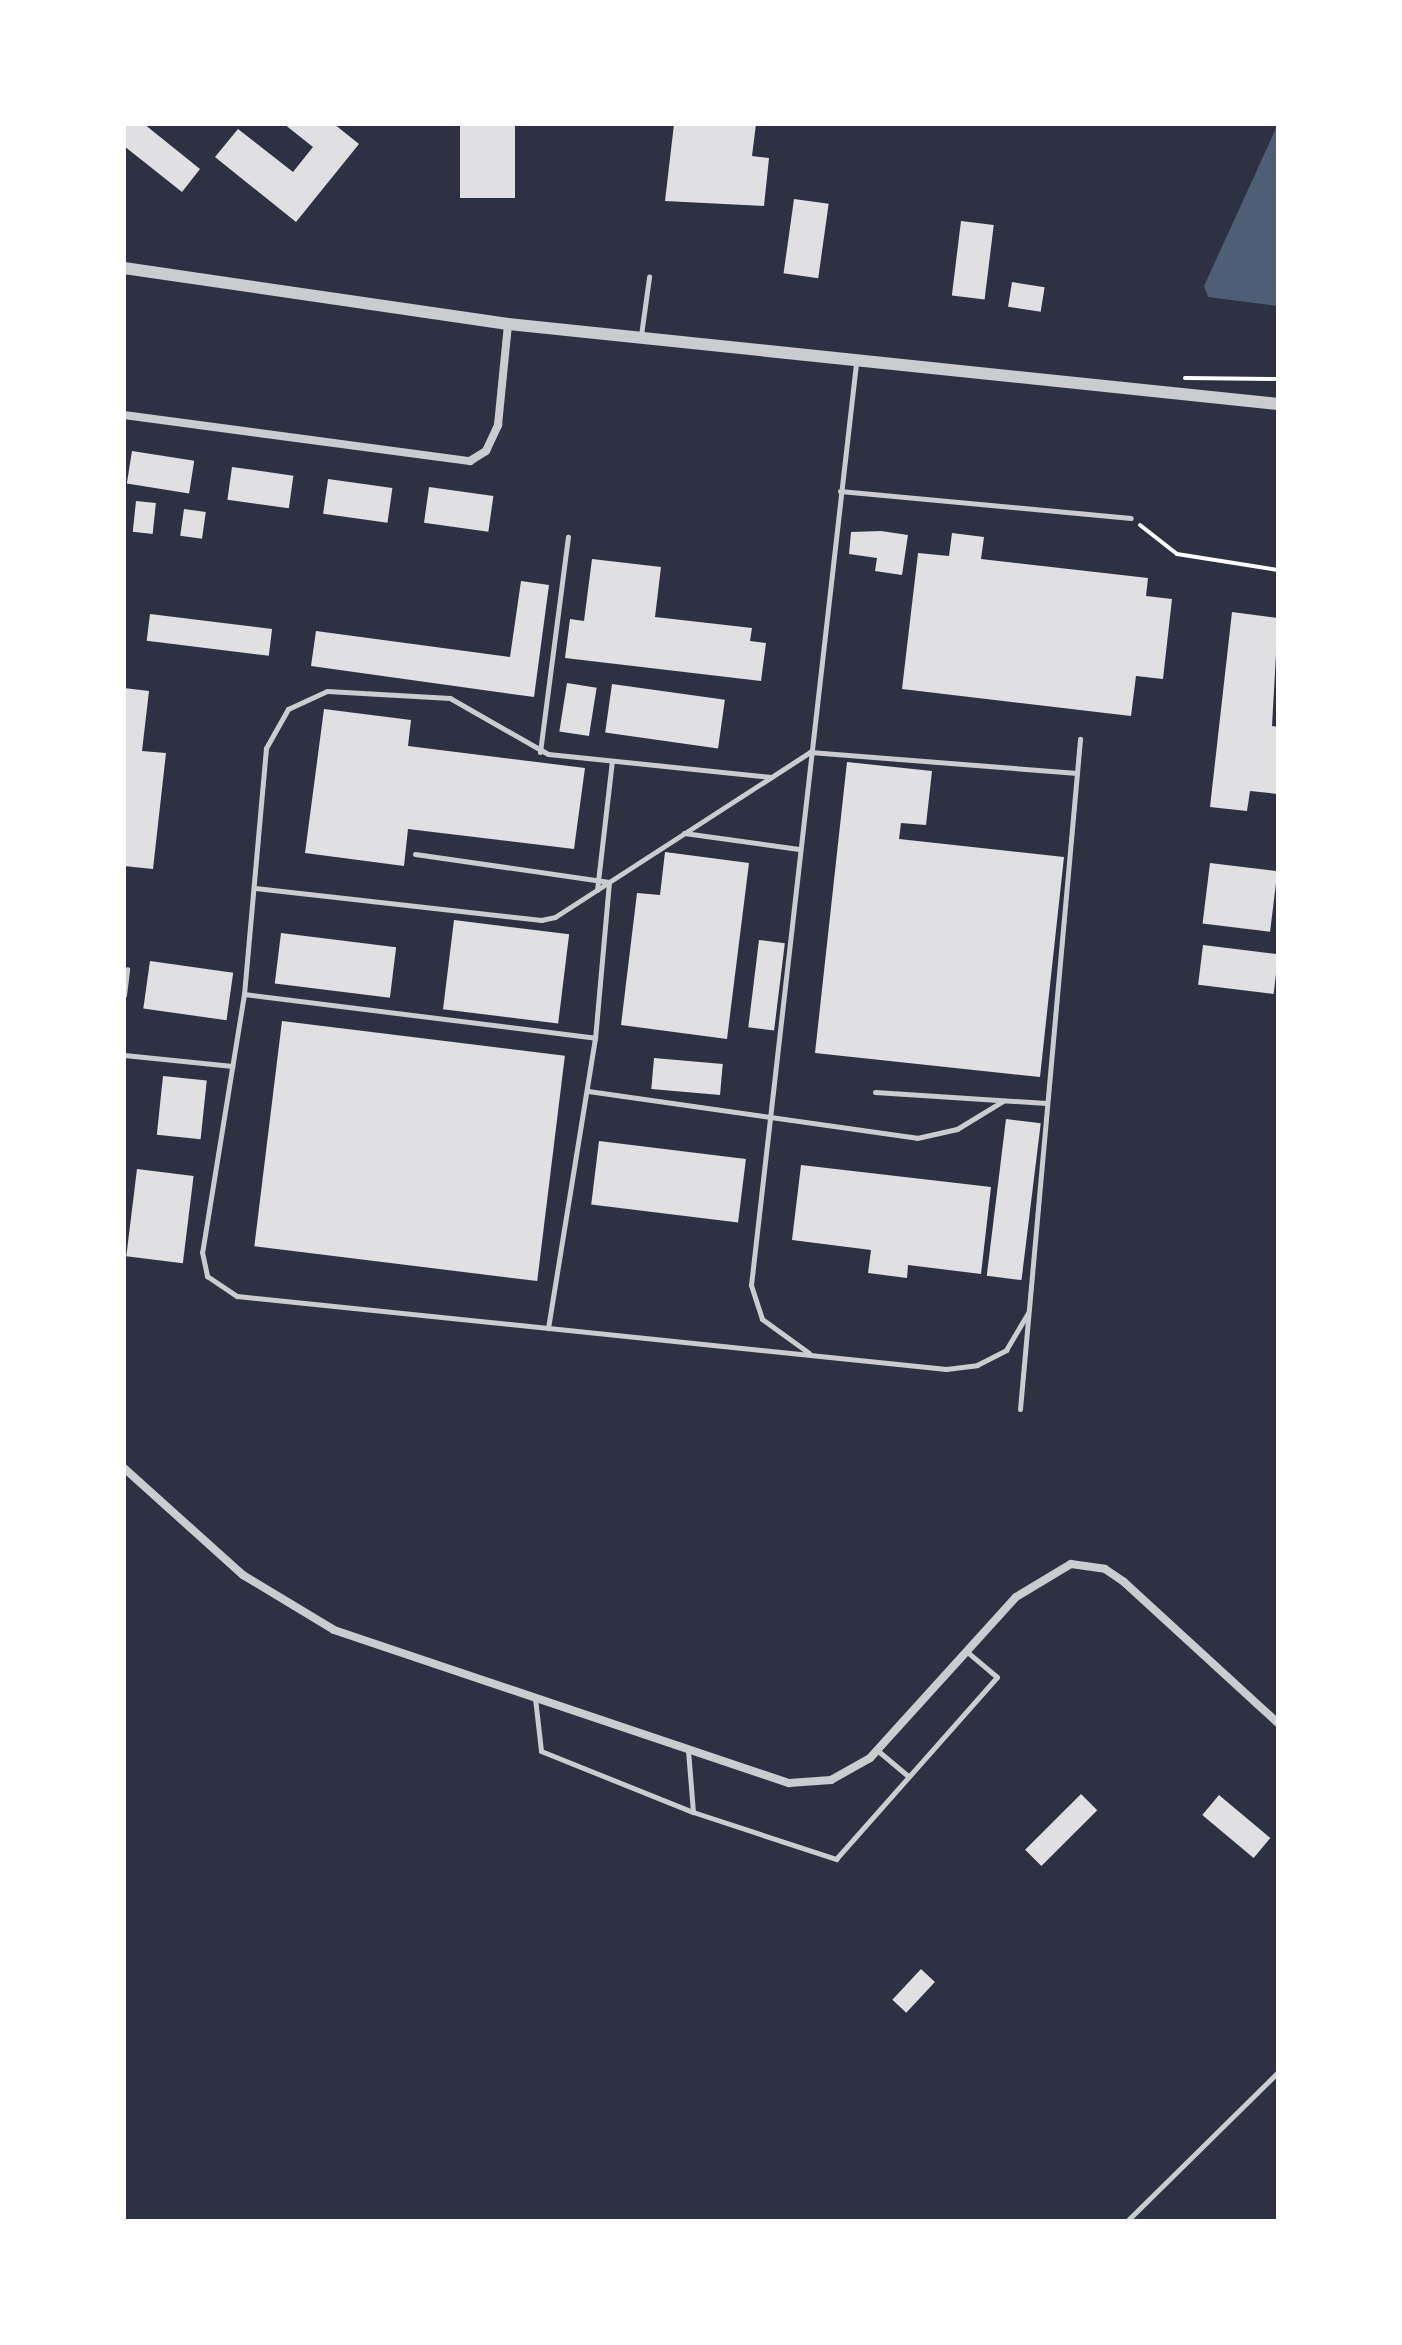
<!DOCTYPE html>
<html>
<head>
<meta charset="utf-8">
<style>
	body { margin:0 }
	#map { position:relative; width:1402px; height:2345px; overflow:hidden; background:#2d3142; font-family:Cabin,sans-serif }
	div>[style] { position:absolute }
	.water>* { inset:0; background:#4f5d75 }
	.building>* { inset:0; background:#e0e0e3; transform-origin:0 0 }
	.path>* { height:4px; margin:-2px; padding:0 2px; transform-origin:2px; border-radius:2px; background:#fff }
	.service>* { height:5px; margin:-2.5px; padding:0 2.5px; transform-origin:2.5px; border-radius:2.5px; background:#caccd0 }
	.minor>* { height:8px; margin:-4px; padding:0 4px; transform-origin:4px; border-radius:4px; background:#caccd0 }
	.tertiary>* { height:12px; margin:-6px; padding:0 6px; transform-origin:6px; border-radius:6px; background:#caccd0 }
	span { translate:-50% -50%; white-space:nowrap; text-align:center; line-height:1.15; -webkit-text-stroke:6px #fff; paint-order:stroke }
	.frame { position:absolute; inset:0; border:126px solid #fff; pointer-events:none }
</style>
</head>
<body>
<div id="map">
	<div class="water">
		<div style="clip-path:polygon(1278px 124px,1278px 306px,1208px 297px,1204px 286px)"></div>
	</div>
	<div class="building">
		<div style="clip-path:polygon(124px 124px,144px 124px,200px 169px,182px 192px,124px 146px)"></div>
		<div style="clip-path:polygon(284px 124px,334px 124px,359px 144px,296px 222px,215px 157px,238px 129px,293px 172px,313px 147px)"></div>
		<div style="left:460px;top:124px;width:55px;height:74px"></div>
		<div style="clip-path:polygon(674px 124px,756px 124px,752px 156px,769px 158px,764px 206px,665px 201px)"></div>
		<div style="left:794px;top:199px;width:35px;height:75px;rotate:8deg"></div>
		<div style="left:961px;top:221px;width:33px;height:75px;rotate:7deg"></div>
		<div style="left:1012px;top:282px;width:33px;height:25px;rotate:9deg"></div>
		<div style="left:132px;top:451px;width:63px;height:33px;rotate:9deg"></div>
		<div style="left:232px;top:467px;width:62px;height:33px;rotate:8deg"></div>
		<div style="left:328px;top:479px;width:65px;height:35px;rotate:8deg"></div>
		<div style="left:429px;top:487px;width:65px;height:36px;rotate:8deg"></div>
		<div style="left:136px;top:501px;width:20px;height:31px;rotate:6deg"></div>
		<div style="left:184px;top:509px;width:22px;height:27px;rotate:8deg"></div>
		<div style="clip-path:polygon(881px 531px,908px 535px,902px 575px,875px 571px,877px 558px,849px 554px,851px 532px)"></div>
		<div style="clip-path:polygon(952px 533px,984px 537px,981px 559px,1148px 578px,1146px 596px,1172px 599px,1163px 679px,1136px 676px,1131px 716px,902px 689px,918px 553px,949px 556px)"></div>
		<div style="clip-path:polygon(592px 559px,661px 567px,655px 617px,752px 628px,750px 641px,766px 643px,761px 681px,565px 658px,570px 619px,584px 621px)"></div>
		<div style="clip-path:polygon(521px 581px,549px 585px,534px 697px,311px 666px,316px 631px,510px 657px)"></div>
		<div style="clip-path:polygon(1232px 612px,1278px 618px,1272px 726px,1278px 727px,1278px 794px,1250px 791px,1247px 811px,1210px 807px)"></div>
		<div style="left:150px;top:614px;width:123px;height:27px;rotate:7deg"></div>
		<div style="left:567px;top:683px;width:30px;height:49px;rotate:9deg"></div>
		<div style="left:612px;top:684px;width:114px;height:49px;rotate:8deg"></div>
		<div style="clip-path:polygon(124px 688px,149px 691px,142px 751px,166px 753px,153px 869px,124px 866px)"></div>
		<div style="clip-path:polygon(324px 709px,411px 720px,408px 746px,585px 768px,574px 849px,408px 829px,404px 866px,305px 853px)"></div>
		<div style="clip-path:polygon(847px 762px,932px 771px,926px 825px,901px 823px,899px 839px,1064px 857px,1040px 1077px,815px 1053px)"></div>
		<div style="clip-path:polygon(665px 852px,749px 863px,727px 1039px,621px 1025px,637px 893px,660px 895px)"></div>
		<div style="left:1210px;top:863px;width:68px;height:61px;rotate:7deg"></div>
		<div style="left:454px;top:920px;width:116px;height:90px;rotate:7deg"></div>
		<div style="left:281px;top:933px;width:116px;height:51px;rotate:7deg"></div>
		<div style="left:759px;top:940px;width:26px;height:88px;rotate:7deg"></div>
		<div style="left:1203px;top:945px;width:76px;height:40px;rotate:7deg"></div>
		<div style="left:150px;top:961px;width:84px;height:48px;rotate:8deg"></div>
		<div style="left:282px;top:1021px;width:285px;height:227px;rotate:7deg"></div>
		<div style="left:654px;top:1058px;width:69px;height:31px;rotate:5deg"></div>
		<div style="left:163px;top:1076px;width:44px;height:59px;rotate:6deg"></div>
		<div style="left:1006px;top:1119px;width:35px;height:158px;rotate:7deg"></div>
		<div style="left:599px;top:1141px;width:148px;height:64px;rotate:7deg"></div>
		<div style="clip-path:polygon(801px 1165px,991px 1187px,981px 1274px,908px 1265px,907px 1278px,868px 1273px,871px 1250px,792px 1240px)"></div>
		<div style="left:137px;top:1169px;width:57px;height:88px;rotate:7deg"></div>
		<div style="left:1081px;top:1794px;width:23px;height:79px;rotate:45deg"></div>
		<div style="left:1219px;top:1795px;width:67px;height:26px;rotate:40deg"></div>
		<div style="left:921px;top:1969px;width:19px;height:42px;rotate:43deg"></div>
	</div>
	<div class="path">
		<div style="left:1185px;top:378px;width:93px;rotate:0.6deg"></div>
		<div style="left:1140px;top:525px;width:47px;rotate:38.1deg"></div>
		<div style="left:1177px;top:554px;width:102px;rotate:9deg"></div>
	</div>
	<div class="service">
		<div style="left:641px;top:335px;width:59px;rotate:-82.1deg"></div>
		<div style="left:840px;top:491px;width:292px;rotate:5.3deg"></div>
		<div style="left:540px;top:752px;width:217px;rotate:-82.6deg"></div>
		<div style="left:771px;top:777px;width:224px;rotate:-174.1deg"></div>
		<div style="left:548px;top:754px;width:113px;rotate:-150.3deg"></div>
		<div style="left:450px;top:698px;width:123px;rotate:-176.7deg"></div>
		<div style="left:327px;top:691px;width:43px;rotate:155.2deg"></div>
		<div style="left:288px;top:709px;width:45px;rotate:119.4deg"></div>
		<div style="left:266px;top:748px;width:247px;rotate:95.1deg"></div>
		<div style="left:244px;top:994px;width:261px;rotate:99.2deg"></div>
		<div style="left:202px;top:1252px;width:25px;rotate:78deg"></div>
		<div style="left:207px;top:1276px;width:36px;rotate:34deg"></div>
		<div style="left:237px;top:1296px;width:713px;rotate:5.88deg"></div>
		<div style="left:946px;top:1369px;width:31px;rotate:-7deg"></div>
		<div style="left:977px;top:1365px;width:33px;rotate:-27deg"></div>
		<div style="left:1006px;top:1350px;width:43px;rotate:-59.3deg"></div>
		<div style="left:684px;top:833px;width:116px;rotate:7.9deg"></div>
		<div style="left:415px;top:854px;width:196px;rotate:8.2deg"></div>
		<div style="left:609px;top:882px;width:157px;rotate:95.1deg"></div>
		<div style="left:595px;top:1038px;width:294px;rotate:99.2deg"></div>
		<div style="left:255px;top:888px;width:288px;rotate:6.4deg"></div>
		<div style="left:541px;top:920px;width:14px;rotate:-12deg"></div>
		<div style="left:555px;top:917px;width:304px;rotate:-32.9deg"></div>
		<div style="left:810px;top:752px;width:268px;rotate:4.5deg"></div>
		<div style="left:597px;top:890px;width:130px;rotate:-83.4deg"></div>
		<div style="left:244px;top:994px;width:354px;rotate:7.1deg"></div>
		<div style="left:124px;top:995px;width:26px;rotate:-83deg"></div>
		<div style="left:124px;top:1055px;width:109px;rotate:5.8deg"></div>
		<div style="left:588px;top:1091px;width:332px;rotate:8.1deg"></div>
		<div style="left:917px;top:1138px;width:41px;rotate:-12.7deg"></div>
		<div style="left:957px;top:1129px;width:54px;rotate:-31.3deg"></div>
		<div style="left:875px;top:1092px;width:172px;rotate:3.7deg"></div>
		<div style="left:809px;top:1353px;width:58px;rotate:-144.1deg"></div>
		<div style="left:762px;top:1319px;width:36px;rotate:-108deg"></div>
		<div style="left:751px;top:1285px;width:928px;rotate:-83.5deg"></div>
		<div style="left:1020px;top:1409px;width:673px;rotate:-84.88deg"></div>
		<div style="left:535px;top:1698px;width:53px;rotate:83.5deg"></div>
		<div style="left:541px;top:1751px;width:164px;rotate:21.9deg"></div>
		<div style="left:688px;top:1750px;width:62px;rotate:85.4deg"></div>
		<div style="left:693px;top:1812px;width:151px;rotate:18.2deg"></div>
		<div style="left:836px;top:1859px;width:243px;rotate:-48.5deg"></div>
		<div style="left:997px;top:1677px;width:39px;rotate:-140deg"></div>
		<div style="left:877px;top:1750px;width:40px;rotate:40deg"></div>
		<div style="left:1127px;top:2221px;width:212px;rotate:-44.6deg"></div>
	</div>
	<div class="minor">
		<div style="left:124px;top:415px;width:349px;rotate:7.6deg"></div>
		<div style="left:470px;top:461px;width:19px;rotate:-32deg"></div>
		<div style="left:486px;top:451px;width:29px;rotate:-65deg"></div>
		<div style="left:498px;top:425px;width:101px;rotate:-84.3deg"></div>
		<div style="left:124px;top:1468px;width:160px;rotate:42deg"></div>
		<div style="left:243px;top:1575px;width:106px;rotate:31.1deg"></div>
		<div style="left:334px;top:1630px;width:480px;rotate:18.6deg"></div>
		<div style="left:789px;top:1783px;width:42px;rotate:-4.1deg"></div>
		<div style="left:831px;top:1780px;width:45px;rotate:-29.4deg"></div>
		<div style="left:870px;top:1758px;width:217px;rotate:-47.8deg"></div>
		<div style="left:1016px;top:1597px;width:64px;rotate:-31deg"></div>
		<div style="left:1071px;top:1564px;width:34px;rotate:8deg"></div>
		<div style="left:1105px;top:1569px;width:23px;rotate:34deg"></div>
		<div style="left:1124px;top:1582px;width:209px;rotate:42.5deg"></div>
	</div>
	<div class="tertiary">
		<div style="left:124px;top:268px;width:388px;rotate:8.3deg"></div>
		<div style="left:508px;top:324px;width:774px;rotate:5.93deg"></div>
	</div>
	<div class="frame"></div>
</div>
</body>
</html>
